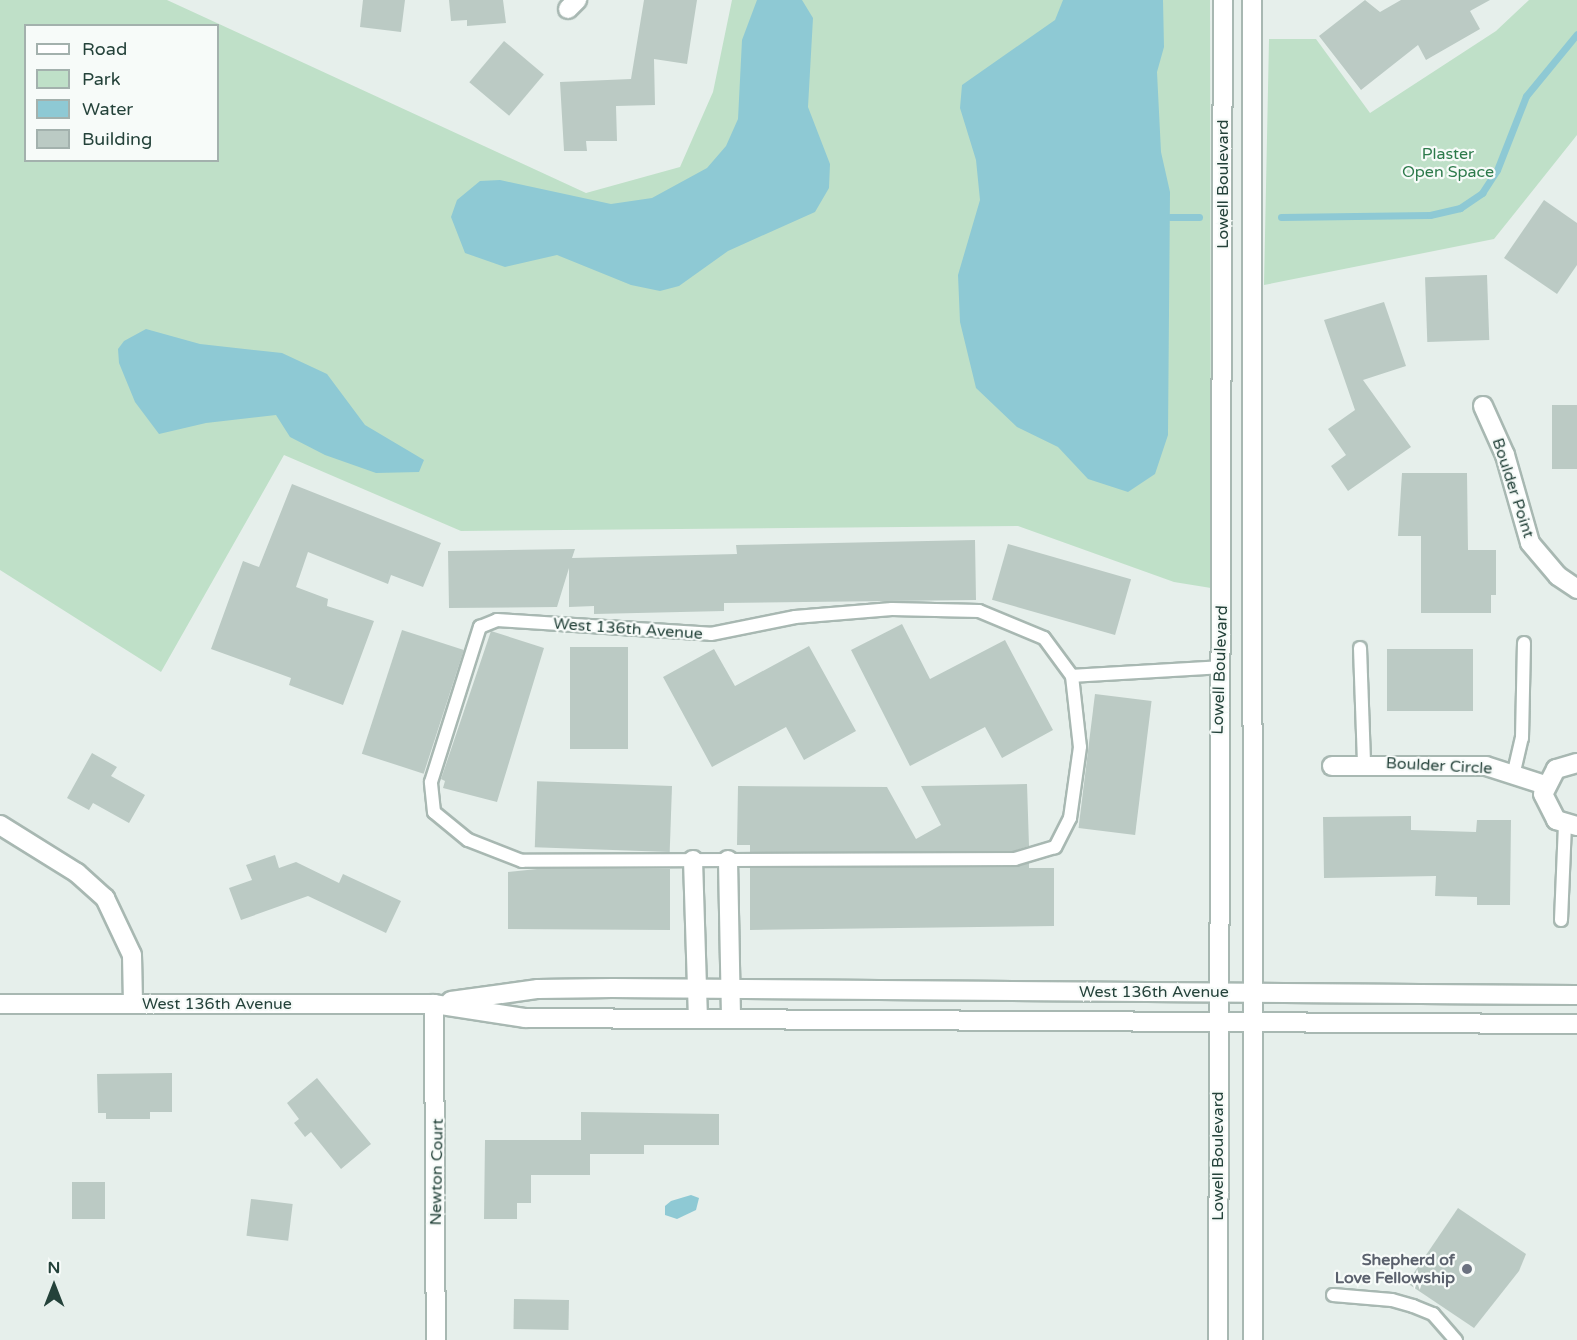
<!DOCTYPE html>
<html>
<head>
<meta charset="utf-8">
<style>
	body { margin:0 }
	#map { position:relative; width:1577px; height:1340px; overflow:hidden; background:#e6efeb; font-family:"Varela Round",sans-serif }
	div>[style] { position:absolute }
	.green>* { inset:0; background:#bfe0c8 }
	.water>* { inset:0; background:#8ec9d4 }
	.stream>* { height:7px; margin:-3.5px; padding:0 3.5px; transform-origin:3.5px; border-radius:3.5px; background:#8ec9d4 }
	.building>* { inset:0; background:#bbcac4; transform-origin:0 0 }
	.roads { filter:drop-shadow(2px 0 #a8b8b2) drop-shadow(-2px 0 #a8b8b2) drop-shadow(0 2px #a8b8b2) drop-shadow(0 -2px #a8b8b2) }
	.service>* { height:12px; margin:-6px; padding:0 6px; transform-origin:6px; border-radius:6px; background:#fff }
	.minor>* { height:18px; margin:-9px; padding:0 9px; transform-origin:9px; border-radius:9px; background:#fff }
	.secondary>* { height:18px; margin:-9px; padding:0 9px; transform-origin:9px; border-radius:9px; background:#fff }
	.dots>* { width:16px; height:16px; translate:-50% -50%; box-sizing:border-box; border:3px solid #f7fbf9; border-radius:50% }
	span { translate:-50% -50%; white-space:nowrap; text-align:center; line-height:1.15; -webkit-text-stroke:4.5px #f7fbf9; paint-order:stroke }
	.park-label { font-size:16px; color:#2d7a4b }
	.street-label { font-size:16px; color:#24423a }
	.worship-label { font-size:16px; color:#5b616d; font-weight:700 }
	.right { translate:-100% -50%; text-align:right }
	.legend { position:absolute; left:24px; top:24px; width:195px; height:138px; box-sizing:border-box; background:#f7fbf9; border:2px solid #a3b1ad; margin:0; padding:8px 10px; list-style:none; font-size:18px; color:#24423a }
	.legend li { display:flex; align-items:center; gap:12px; height:30px }
	.legend b { width:30px; border:2px solid #a3b1ad }
	.north { position:absolute; left:24px; top:1256px; width:60px; height:60px; -webkit-text-stroke:4px #f7fbf9; paint-order:stroke; rotate:0deg; font-size:16px; font-weight:700; line-height:24px; text-align:center; color:#24423a }
	.north::after { content:''; display:block; margin:auto; width:21px; height:27px; background:#24423a; clip-path:polygon(50% 0,100% 100%,50% 72%,0 100%) }
</style>
</head>
<body>
<div id="map">
	<div class="green">
		<div style="clip-path:polygon(evenodd,0 0,167px 0,586px 193px,680px 167px,713px 92px,732px 0,1210px 0,1211px 588px,1174px 582px,1018px 526px,461px 531px,284px 455px,161px 672px,0 570px,0 0,26px 26px,218px 26px,218px 160px,26px 160px,26px 26px)"></div>
		<div style="clip-path:polygon(1529px 0,1577px 0,1577px 135px,1494px 239px,1264px 285px,1269px 39px,1316px 39px,1370px 113px,1496px 31px)"></div>
	</div>
	<div class="water">
		<div style="clip-path:polygon(757px 0,802px 0,813px 18px,808px 107px,830px 164px,829px 188px,815px 212px,728px 251px,679px 286px,660px 291px,631px 285px,557px 255px,505px 267px,465px 253px,451px 217px,457px 200px,480px 181px,500px 180px,611px 204px,652px 198px,707px 168px,726px 146px,738px 119px,742px 40px)"></div>
		<div style="clip-path:polygon(1063px 0,1163px 0,1164px 47px,1157px 72px,1161px 152px,1170px 192px,1168px 435px,1155px 474px,1128px 492px,1088px 479px,1058px 447px,1017px 427px,976px 388px,960px 322px,958px 275px,980px 200px,976px 160px,960px 108px,962px 85px,1055px 20px)"></div>
		<div style="clip-path:polygon(146px 329px,200px 344px,282px 353px,327px 374px,365px 425px,424px 460px,419px 472px,376px 473px,325px 455px,290px 437px,276px 415px,206px 423px,159px 434px,135px 402px,119px 363px,118px 349px,124px 341px)"></div>
		<div style="clip-path:polygon(691px 1195px,699px 1198px,696px 1210px,677px 1219px,665px 1215px,665px 1206px,671px 1201px)"></div>
	</div>
	<div class="stream">
		<div style="left:1170px;top:217px;width:29px"></div>
		<div style="left:1281px;top:217px;width:149px;rotate:-0.8deg"></div>
		<div style="left:1430px;top:215px;width:31px;rotate:-13deg"></div>
		<div style="left:1460px;top:208px;width:27px;rotate:-34deg"></div>
		<div style="left:1482px;top:193px;width:27px;rotate:-57deg"></div>
		<div style="left:1497px;top:170px;width:79px;rotate:-68.6deg"></div>
		<div style="left:1526px;top:96px;width:80px;rotate:-50.6deg"></div>
	</div>
	<div class="building">
		<div style="clip-path:polygon(363px 0,405px 0,401px 32px,360px 27px)"></div>
		<div style="clip-path:polygon(449px 0,503px 0,506px 23px,467px 26px,467px 20px,451px 21px)"></div>
		<div style="clip-path:polygon(644px 0,697px 0,687px 64px,654px 59px,655px 105px,616px 106px,617px 141px,586px 141px,587px 151px,564px 151px,560px 82px,631px 79px)"></div>
		<div style="clip-path:polygon(1365px 0,1380px 12px,1401px 0,1490px 0,1470px 11px,1480px 29px,1426px 60px,1418px 45px,1361px 90px,1319px 36px)"></div>
		<div style="left:504px;top:41px;width:52px;height:54px;rotate:40deg"></div>
		<div style="clip-path:polygon(1544px 200px,1577px 223px,1577px 265px,1557px 294px,1504px 258px)"></div>
		<div style="left:1487px;top:275px;width:65px;height:62px;rotate:88deg"></div>
		<div style="clip-path:polygon(1384px 302px,1406px 366px,1363px 380px,1411px 447px,1348px 491px,1331px 466px,1346px 455px,1328px 429px,1355px 410px,1324px 320px)"></div>
		<div style="left:1577px;top:405px;width:64px;height:25px;rotate:90deg"></div>
		<div style="clip-path:polygon(1402px 473px,1467px 473px,1468px 550px,1496px 550px,1496px 595px,1491px 595px,1491px 613px,1421px 613px,1421px 536px,1398px 536px)"></div>
		<div style="clip-path:polygon(292px 484px,441px 543px,423px 587px,391px 575px,388px 584px,308px 552px,296px 587px,328px 599px,327px 606px,374px 621px,343px 705px,289px 685px,291px 678px,211px 649px,243px 561px,259px 567px)"></div>
		<div style="clip-path:polygon(975px 540px,976px 600px,724px 603px,724px 611px,594px 614px,594px 606px,569px 607px,569px 568px,557px 607px,449px 608px,448px 551px,575px 549px,572px 558px,737px 554px,736px 545px)"></div>
		<div style="left:1008px;top:544px;width:128px;height:58px;rotate:16deg"></div>
		<div style="clip-path:polygon(902px 624px,930px 679px,1005px 640px,1053px 730px,1002px 758px,985px 727px,910px 766px,851px 650px)"></div>
		<div style="left:402px;top:630px;width:65px;height:130px;rotate:18deg"></div>
		<div style="clip-path:polygon(491px 631px,544px 648px,497px 802px,443px 788px,445px 781px,441px 779px)"></div>
		<div style="clip-path:polygon(809px 646px,856px 731px,804px 760px,786px 727px,712px 767px,663px 677px,714px 649px,735px 686px)"></div>
		<div style="left:570px;top:647px;width:58px;height:102px"></div>
		<div style="left:1387px;top:649px;width:86px;height:62px"></div>
		<div style="left:1095px;top:694px;width:57px;height:135px;rotate:7deg"></div>
		<div style="clip-path:polygon(92px 753px,117px 767px,111px 776px,145px 795px,129px 823px,93px 803px,89px 810px,67px 798px)"></div>
		<div style="clip-path:polygon(1027px 784px,1029px 846px,1014px 851px,750px 852px,750px 845px,737px 845px,738px 786px,887px 787px,916px 839px,941px 825px,921px 786px)"></div>
		<div style="left:672px;top:786px;width:66px;height:135px;rotate:92deg"></div>
		<div style="clip-path:polygon(1411px 816px,1411px 830px,1476px 832px,1477px 820px,1511px 820px,1510px 905px,1477px 905px,1477px 897px,1435px 896px,1436px 876px,1324px 878px,1323px 817px)"></div>
		<div style="clip-path:polygon(275px 855px,279px 868px,296px 862px,339px 883px,343px 874px,401px 901px,386px 933px,308px 896px,241px 920px,229px 888px,252px 880px,246px 865px)"></div>
		<div style="clip-path:polygon(1029px 863px,1029px 868px,1054px 868px,1054px 926px,750px 930px,750px 868px,1015px 867px)"></div>
		<div style="clip-path:polygon(537px 869px,670px 869px,670px 930px,508px 929px,508px 872px)"></div>
		<div style="clip-path:polygon(172px 1073px,172px 1112px,150px 1112px,150px 1119px,106px 1119px,106px 1113px,98px 1113px,97px 1074px)"></div>
		<div style="clip-path:polygon(317px 1078px,371px 1144px,341px 1169px,311px 1132px,305px 1137px,294px 1123px,299px 1119px,287px 1103px)"></div>
		<div style="clip-path:polygon(581px 1112px,719px 1114px,719px 1145px,644px 1145px,644px 1154px,590px 1154px,590px 1175px,531px 1175px,531px 1203px,517px 1203px,517px 1219px,484px 1219px,485px 1140px,581px 1140px)"></div>
		<div style="left:72px;top:1182px;width:33px;height:37px"></div>
		<div style="left:251px;top:1199px;width:42px;height:37px;rotate:7deg"></div>
		<div style="clip-path:polygon(1458px 1208px,1526px 1254px,1519px 1271px,1474px 1328px,1407px 1283px)"></div>
		<div style="left:514px;top:1299px;width:55px;height:30px;rotate:1deg"></div>
	</div>
	<div class="roads">
		<div class="service">
			<div style="left:892px;top:609px;width:87px;rotate:1.3deg"></div>
			<div style="left:979px;top:611px;width:70px;rotate:22.6deg"></div>
			<div style="left:1044px;top:638px;width:47px;rotate:53.6deg"></div>
			<div style="left:1072px;top:676px;width:71px;rotate:83.6deg"></div>
			<div style="left:1080px;top:747px;width:72px;rotate:98deg"></div>
			<div style="left:1070px;top:818px;width:33px;rotate:117deg"></div>
			<div style="left:1055px;top:847px;width:42px;rotate:163.3deg"></div>
			<div style="left:1015px;top:859px;width:493px;rotate:179.8deg"></div>
			<div style="left:522px;top:861px;width:58px;rotate:-158.7deg"></div>
			<div style="left:468px;top:840px;width:44px;rotate:-140.5deg"></div>
			<div style="left:434px;top:812px;width:30px;rotate:-96deg"></div>
			<div style="left:431px;top:782px;width:163px;rotate:-72.5deg"></div>
			<div style="left:480px;top:627px;width:18px;rotate:-22deg"></div>
			<div style="left:497px;top:620px;width:214px;rotate:3.7deg"></div>
			<div style="left:711px;top:634px;width:86px;rotate:-11.4deg"></div>
			<div style="left:795px;top:617px;width:97px;rotate:-4.7deg"></div>
			<div style="left:1360px;top:648px;width:116px;rotate:88deg"></div>
			<div style="left:1072px;top:676px;width:150px;rotate:-3.4deg"></div>
			<div style="left:1513px;top:776px;width:39px;rotate:-77deg"></div>
			<div style="left:1522px;top:738px;width:95px;rotate:-88.8deg"></div>
			<div style="left:1561px;top:920px;width:96px;rotate:-87.6deg"></div>
			<div style="left:1333px;top:1295px;width:59px;rotate:4.8deg"></div>
			<div style="left:1392px;top:1300px;width:22px;rotate:16deg"></div>
			<div style="left:1413px;top:1306px;width:22px;rotate:22deg"></div>
			<div style="left:1433px;top:1314px;width:35px;rotate:49deg"></div>
		</div>
		<div class="minor">
			<div style="left:568px;top:9px;width:13px;rotate:-45deg"></div>
			<div style="left:1483px;top:406px;width:54px;rotate:65.8deg"></div>
			<div style="left:1505px;top:455px;width:91px;rotate:74.1deg"></div>
			<div style="left:1530px;top:543px;width:43px;rotate:49.7deg"></div>
			<div style="left:1558px;top:576px;width:23px;rotate:34deg"></div>
			<div style="left:1577px;top:763px;width:22px;rotate:164deg"></div>
			<div style="left:1556px;top:769px;width:28px;rotate:117deg"></div>
			<div style="left:1543px;top:794px;width:29px;rotate:63deg"></div>
			<div style="left:1556px;top:820px;width:22px;rotate:16deg"></div>
			<div style="left:1332px;top:766px;width:154px"></div>
			<div style="left:1486px;top:766px;width:62px;rotate:17.9deg"></div>
			<div style="left:0;top:825px;width:91px;rotate:31.9deg"></div>
			<div style="left:77px;top:873px;width:38px;rotate:42deg"></div>
			<div style="left:105px;top:898px;width:63px;rotate:64.7deg"></div>
			<div style="left:132px;top:955px;width:49px;rotate:88.8deg"></div>
			<div style="left:693px;top:860px;width:159px;rotate:88.2deg"></div>
			<div style="left:728px;top:860px;width:159px;rotate:88.9deg"></div>
			<div style="left:434px;top:1004px;width:336px;rotate:89.7deg"></div>
		</div>
		<div class="secondary">
			<div style="left:1252px;top:0;width:1340px;rotate:89.96deg"></div>
			<div style="left:451px;top:1001px;width:88px;rotate:-7.9deg"></div>
			<div style="left:538px;top:989px;width:74px;rotate:-0.8deg"></div>
			<div style="left:612px;top:988px;width:965px;rotate:0.42deg"></div>
			<div style="left:0;top:1004px;width:434px"></div>
			<div style="left:434px;top:1004px;width:92px;rotate:8.7deg"></div>
			<div style="left:525px;top:1018px;width:1052px;rotate:0.33deg"></div>
			<div style="left:1218px;top:1340px;width:1340px;rotate:-89.79deg"></div>
		</div>
	</div>
	<div class="dots">
		<div style="left:1467px;top:1269px;background:#6b7280"></div>
	</div>
	<div class="park-label">
		<span style="left:1448px;top:163px">Plaster<br>Open Space</span>
	</div>
	<div class="street-label">
		<span style="left:1223px;top:184px;rotate:-90deg">Lowell Boulevard</span>
		<span style="left:1513px;top:488px;rotate:72deg">Boulder Point</span>
		<span style="left:628px;top:629px;rotate:4deg">West 136th Avenue</span>
		<span style="left:1220px;top:670px;rotate:-88deg">Lowell Boulevard</span>
		<span style="left:1439px;top:766px;rotate:3deg">Boulder Circle</span>
		<span style="left:1154px;top:992px">West 136th Avenue</span>
		<span style="left:217px;top:1004px">West 136th Avenue</span>
		<span style="left:1218px;top:1156px;rotate:-90deg">Lowell Boulevard</span>
		<span style="left:437px;top:1172px;rotate:-89deg">Newton Court</span>
	</div>
	<div class="worship-label">
		<span class="right" style="left:1455px;top:1269px">Shepherd of<br>Love Fellowship</span>
	</div>
	<ul class="legend">
	<li><b style="height:8px;background:#fff"></b>Road</li>
	<li><b style="height:16px;background:#bfe0c8"></b>Park</li>
	<li><b style="height:16px;background:#8ec9d4"></b>Water</li>
	<li><b style="height:16px;background:#bbcac4"></b>Building</li>
	</ul>
	<div class="north">N</div>
</div>
</body>
</html>
